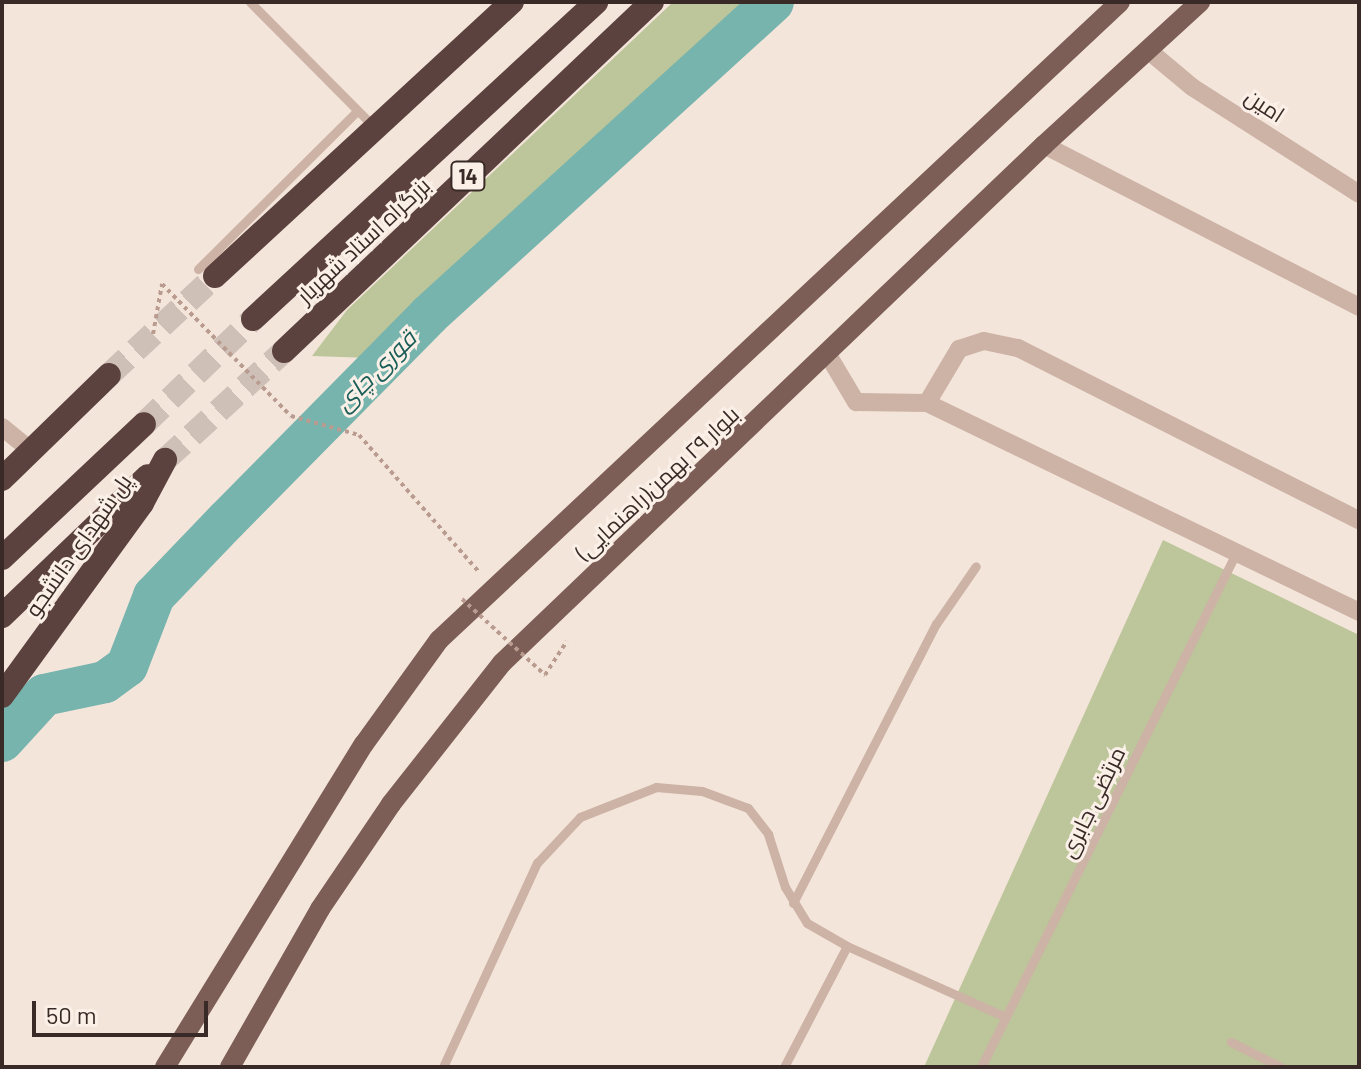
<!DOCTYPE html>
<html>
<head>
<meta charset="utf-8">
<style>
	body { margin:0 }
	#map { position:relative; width:1361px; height:1069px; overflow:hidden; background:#f4e5db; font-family:Barlow,Cairo,sans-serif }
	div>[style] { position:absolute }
	.green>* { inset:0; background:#bdc59a }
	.river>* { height:42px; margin:-21px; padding:0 21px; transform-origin:21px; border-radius:21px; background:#77b4ad }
	.highway-tunnel>* { height:24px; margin-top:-12px; transform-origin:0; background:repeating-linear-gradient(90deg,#cfc0b7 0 24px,transparent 0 36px) }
	.path>* { height:4px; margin-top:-2px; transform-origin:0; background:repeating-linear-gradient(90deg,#b99b90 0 4px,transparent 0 8px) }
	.lane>* { height:9px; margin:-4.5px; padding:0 4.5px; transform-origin:4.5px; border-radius:4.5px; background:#cdb2a6 }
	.street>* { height:18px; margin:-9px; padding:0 9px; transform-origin:9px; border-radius:9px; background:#cdb2a6 }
	.primary>* { height:20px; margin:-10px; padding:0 10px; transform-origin:10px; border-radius:10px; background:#7c5e57 }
	.highway>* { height:24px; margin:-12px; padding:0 12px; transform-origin:12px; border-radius:12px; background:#5b423e }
	.path-bridge>* { height:4px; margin-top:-2px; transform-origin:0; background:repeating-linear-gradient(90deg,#b99b90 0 4px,transparent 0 8px) }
	span { translate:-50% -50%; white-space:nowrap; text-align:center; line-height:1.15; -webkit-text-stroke:6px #fbf0e8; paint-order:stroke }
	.shield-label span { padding:2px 6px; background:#fbf0e8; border:2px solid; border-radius:6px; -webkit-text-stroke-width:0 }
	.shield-label { font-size:20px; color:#392a27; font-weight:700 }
	.street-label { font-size:22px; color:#392a27 }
	.water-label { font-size:24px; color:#195e58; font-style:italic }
	.frame { position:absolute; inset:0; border:4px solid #392a27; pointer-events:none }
	.scale { position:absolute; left:32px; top:1001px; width:176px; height:36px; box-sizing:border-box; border:4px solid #392a27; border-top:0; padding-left:10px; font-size:24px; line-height:28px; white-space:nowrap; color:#392a27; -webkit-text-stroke:6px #fbf0e8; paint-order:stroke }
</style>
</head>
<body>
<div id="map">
	<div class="green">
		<div style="clip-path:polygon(673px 2px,757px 2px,370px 358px,312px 356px,347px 310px)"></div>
		<div style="clip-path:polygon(1163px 540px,1359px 635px,1359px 1067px,924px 1067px)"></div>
	</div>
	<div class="river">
		<div style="left:2px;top:741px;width:62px;rotate:-47.6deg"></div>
		<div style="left:44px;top:695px;width:62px;rotate:-12deg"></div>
		<div style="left:105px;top:682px;width:27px;rotate:-36deg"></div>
		<div style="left:127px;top:666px;width:75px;rotate:-68.9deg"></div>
		<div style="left:154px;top:596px;width:105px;rotate:-46.2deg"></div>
		<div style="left:227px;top:520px;width:288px;rotate:-45.4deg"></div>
		<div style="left:429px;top:315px;width:465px;rotate:-42.3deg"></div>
	</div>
	<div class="highway-tunnel">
		<div style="left:109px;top:375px;width:145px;rotate:-43deg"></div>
		<div style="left:144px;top:424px;width:151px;rotate:-43.9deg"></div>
		<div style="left:165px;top:460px;width:161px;rotate:-42.5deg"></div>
	</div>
	<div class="path">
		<div style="left:153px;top:334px;width:51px;rotate:-79.8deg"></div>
		<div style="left:162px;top:284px;width:185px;rotate:45.7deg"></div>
		<div style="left:291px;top:416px;width:71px;rotate:15.6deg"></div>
		<div style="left:359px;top:435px;width:182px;rotate:48.8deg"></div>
		<div style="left:545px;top:675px;width:40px;rotate:-57.1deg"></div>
	</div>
	<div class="lane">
		<div style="left:250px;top:2px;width:175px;rotate:45.2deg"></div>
		<div style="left:198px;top:269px;width:224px;rotate:-44.8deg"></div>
		<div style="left:793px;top:903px;width:314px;rotate:-62.9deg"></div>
		<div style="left:936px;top:624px;width:70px;rotate:-55.4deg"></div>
		<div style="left:1231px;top:1042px;width:56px;rotate:26.6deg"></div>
		<div style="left:443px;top:1067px;width:225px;rotate:-65.3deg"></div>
		<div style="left:537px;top:863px;width:63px;rotate:-46.9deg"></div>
		<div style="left:580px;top:817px;width:82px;rotate:-21.5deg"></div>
		<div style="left:656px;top:787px;width:46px;rotate:5deg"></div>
		<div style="left:702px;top:791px;width:49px;rotate:20.3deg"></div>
		<div style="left:748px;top:808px;width:33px;rotate:52deg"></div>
		<div style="left:768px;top:834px;width:56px;rotate:72.2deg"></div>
		<div style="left:785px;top:887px;width:42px;rotate:58.6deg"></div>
		<div style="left:807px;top:923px;width:46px;rotate:29.9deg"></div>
		<div style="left:847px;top:946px;width:174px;rotate:24.1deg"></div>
		<div style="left:784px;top:1067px;width:136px;rotate:-62.5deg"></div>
		<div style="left:981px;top:1067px;width:574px;rotate:-63.61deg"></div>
	</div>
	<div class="street">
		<div style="left:1149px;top:51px;width:56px;rotate:39.9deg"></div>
		<div style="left:1192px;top:87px;width:198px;rotate:32.6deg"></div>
		<div style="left:1044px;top:145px;width:354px;rotate:27.2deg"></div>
		<div style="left:828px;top:355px;width:55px;rotate:59.2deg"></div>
		<div style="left:856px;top:402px;width:71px;rotate:0.8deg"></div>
		<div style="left:927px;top:403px;width:480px;rotate:25.8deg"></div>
		<div style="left:927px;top:403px;width:63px;rotate:-59.3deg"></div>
		<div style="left:959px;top:349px;width:26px;rotate:-18deg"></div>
		<div style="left:984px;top:341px;width:35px;rotate:12deg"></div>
		<div style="left:1018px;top:348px;width:382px;rotate:26.8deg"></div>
		<div style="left:2px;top:427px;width:38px;rotate:39deg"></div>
	</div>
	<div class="primary">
		<div style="left:165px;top:1067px;width:379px;rotate:-58.4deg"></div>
		<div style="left:364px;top:744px;width:128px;rotate:-54.2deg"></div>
		<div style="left:439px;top:640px;width:933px;rotate:-43.13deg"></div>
		<div style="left:230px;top:1067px;width:182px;rotate:-60.3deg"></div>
		<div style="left:320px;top:909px;width:127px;rotate:-55.9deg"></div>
		<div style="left:391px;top:804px;width:179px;rotate:-51.8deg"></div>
		<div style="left:502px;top:663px;width:750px;rotate:-43.7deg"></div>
		<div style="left:1044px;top:145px;width:212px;rotate:-42.5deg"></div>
	</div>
	<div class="highway">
		<div style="left:215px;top:276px;width:404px;rotate:-42.7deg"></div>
		<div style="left:253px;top:319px;width:467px;rotate:-42.7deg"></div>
		<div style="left:284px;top:351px;width:507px;rotate:-43.48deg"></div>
		<div style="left:2px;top:479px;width:149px;rotate:-44.2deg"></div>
		<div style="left:2px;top:558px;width:195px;rotate:-43.3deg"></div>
		<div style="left:2px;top:616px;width:202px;rotate:-43.8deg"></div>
		<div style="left:2px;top:696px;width:238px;rotate:-54deg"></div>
		<div style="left:142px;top:503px;width:49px;rotate:-61.9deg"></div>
	</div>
	<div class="path-bridge">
		<div style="left:462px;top:599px;width:113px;rotate:42.5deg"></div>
	</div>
	<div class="shield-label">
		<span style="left:468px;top:176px">14</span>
	</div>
	<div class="street-label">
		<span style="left:1265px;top:105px;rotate:33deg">امین</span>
		<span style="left:363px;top:240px;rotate:-43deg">بزرگراه استاد شهریار</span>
		<span style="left:657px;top:483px;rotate:-43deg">بلوار ٢٩ بهمن(راهنمایی)</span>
		<span style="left:78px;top:545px;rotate:-55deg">پل شهدای دانشجو</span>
		<span style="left:1092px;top:802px;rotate:-64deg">مرتضی جابری</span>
	</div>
	<div class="water-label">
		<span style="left:375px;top:370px;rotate:-45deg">قوری چای</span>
	</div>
	<div class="frame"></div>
	<div class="scale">50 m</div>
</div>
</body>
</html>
